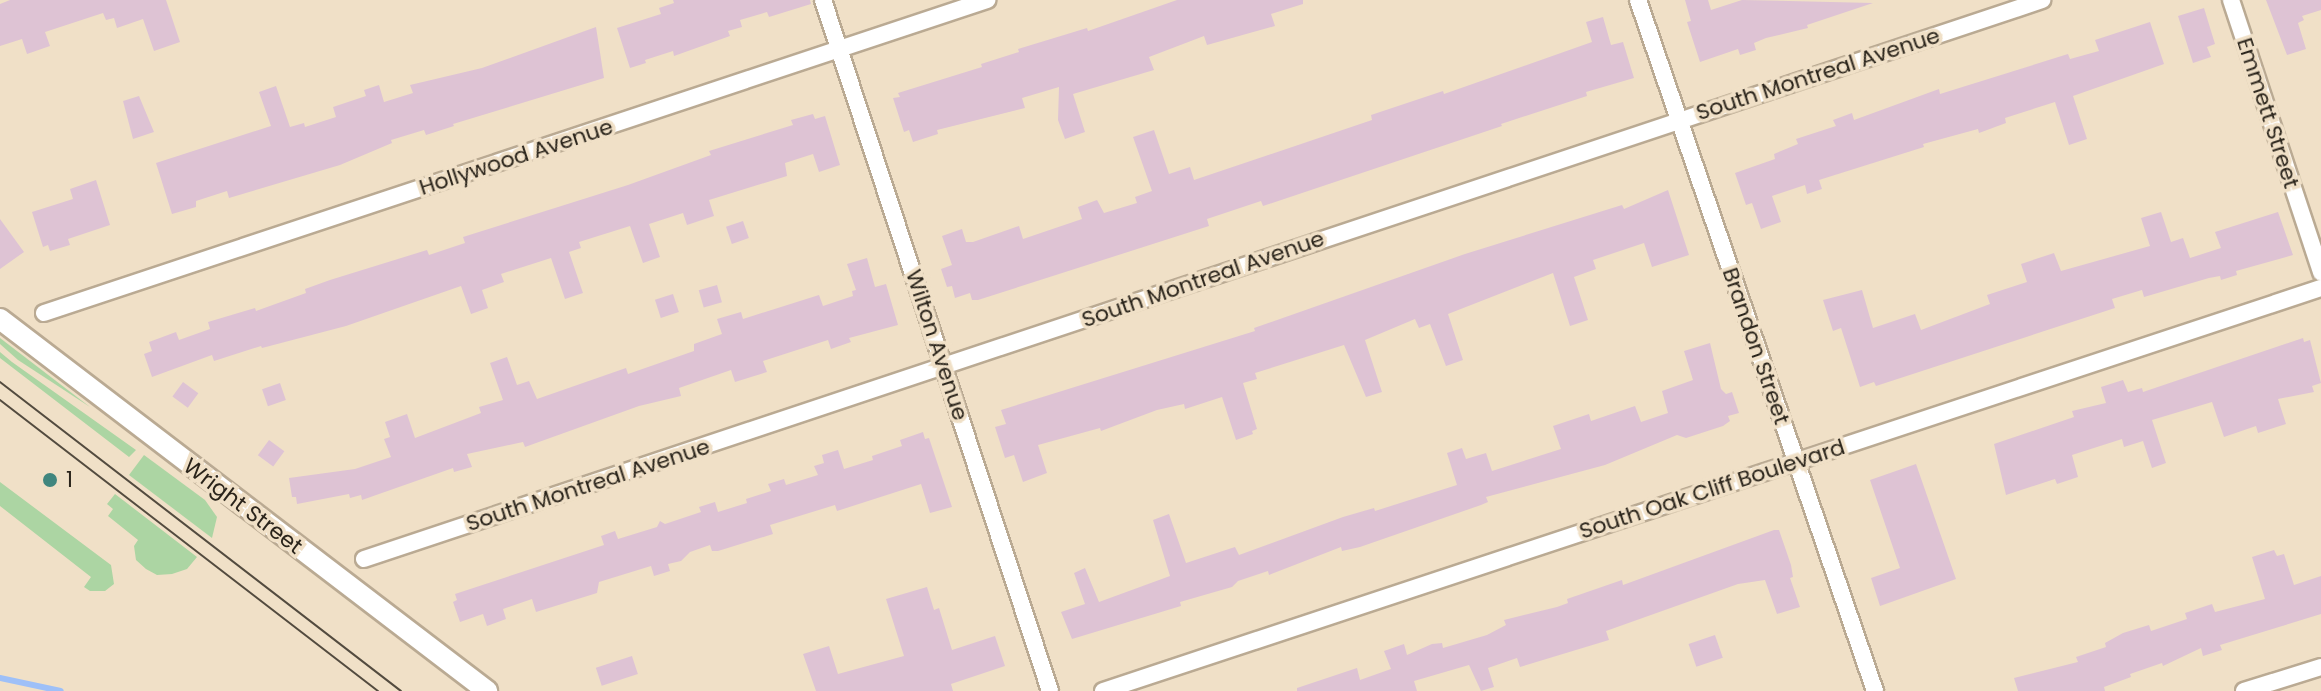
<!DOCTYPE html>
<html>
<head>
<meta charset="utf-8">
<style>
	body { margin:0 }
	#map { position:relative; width:2321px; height:691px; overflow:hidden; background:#f0e0c7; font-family:Poppins,sans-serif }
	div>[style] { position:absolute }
	.green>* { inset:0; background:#acd5a3 }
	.stream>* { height:6px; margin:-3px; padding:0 3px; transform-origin:3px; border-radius:3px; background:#9ec0f8 }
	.building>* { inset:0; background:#dec3d4; transform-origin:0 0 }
	.roads { filter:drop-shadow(2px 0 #baaa93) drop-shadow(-2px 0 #baaa93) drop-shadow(0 2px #baaa93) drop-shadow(0 -2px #baaa93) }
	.minor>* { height:16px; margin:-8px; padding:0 8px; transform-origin:8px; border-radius:8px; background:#fff }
	.tertiary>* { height:20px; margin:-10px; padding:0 10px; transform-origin:10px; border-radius:10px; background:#fff }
	.tram>* { height:2px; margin:-1px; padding:0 1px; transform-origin:1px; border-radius:1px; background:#534b3f }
	.dots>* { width:22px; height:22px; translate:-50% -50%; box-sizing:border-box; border:4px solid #f0e0c7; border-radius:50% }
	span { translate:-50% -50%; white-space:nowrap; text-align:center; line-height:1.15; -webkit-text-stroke:7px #f0e0c7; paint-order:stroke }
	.street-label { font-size:22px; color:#2a241b }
	.poi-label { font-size:22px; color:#2a241b }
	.left { translate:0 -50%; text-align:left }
</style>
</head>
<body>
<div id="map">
	<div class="green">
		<div style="clip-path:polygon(0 338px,90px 407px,18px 360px,0 344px)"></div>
		<div style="clip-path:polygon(0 352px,12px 362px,136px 450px,129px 457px,0 358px)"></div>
		<div style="clip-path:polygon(144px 455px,205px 500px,217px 517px,212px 538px,129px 475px)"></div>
		<div style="clip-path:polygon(0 482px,111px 565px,114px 584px,105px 591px,90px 591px,84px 587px,91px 577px,0 506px)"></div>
		<div style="clip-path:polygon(115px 494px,197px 557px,187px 569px,172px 574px,157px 575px,146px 569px,136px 560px,134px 546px,138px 540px,108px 516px,113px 509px,107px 504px)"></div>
	</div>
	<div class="stream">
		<div style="left:0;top:678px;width:62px;rotate:12deg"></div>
	</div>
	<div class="building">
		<div style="clip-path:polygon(10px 0,166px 0,180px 42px,154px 51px,143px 19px,117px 28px,114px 18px,106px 20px,103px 13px,45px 32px,50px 46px,27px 54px,22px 39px,0 46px,0 4px)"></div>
		<div style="clip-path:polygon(673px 0,810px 0,811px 4px,769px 17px,767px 12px,740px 20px,742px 27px,728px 31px,730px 36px,674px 56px,673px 51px,645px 60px,646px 63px,630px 68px,617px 28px,661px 14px,659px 8px,674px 3px)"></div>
		<div style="clip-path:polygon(1177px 0,1303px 0,1303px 4px,1271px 14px,1275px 26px,1207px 45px,1204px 36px,1149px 57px,1154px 70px,1073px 94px,1085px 132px,1065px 139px,1058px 120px,1059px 87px,1022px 98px,1025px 108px,937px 130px,938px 134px,913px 142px,909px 130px,904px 132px,893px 98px,900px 97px,898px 93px,982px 67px,981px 64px,1019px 52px,1018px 49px,1087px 28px,1088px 31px)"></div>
		<div style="clip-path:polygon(1685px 0,1708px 0,1711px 10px,1742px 0,1873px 3px,1807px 25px,1808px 28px,1766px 38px,1754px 43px,1756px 50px,1740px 55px,1738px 49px,1700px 62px,1687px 22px,1691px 21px)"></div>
		<div style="clip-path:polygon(2266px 0,2321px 0,2321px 10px,2302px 16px,2304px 20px,2298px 23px,2306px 49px,2287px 55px)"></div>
		<div style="clip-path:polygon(2204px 8px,2215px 44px,2207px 47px,2211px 57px,2193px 63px,2178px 16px)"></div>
		<div style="clip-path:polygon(1603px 17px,1611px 45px,1623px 42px,1634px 78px,1586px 92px,1587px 96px,1501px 124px,1502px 126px,1263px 206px,1261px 201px,1207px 219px,1209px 226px,978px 300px,972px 300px,970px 293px,955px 298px,952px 286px,947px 287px,941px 269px,952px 265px,942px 236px,962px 229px,966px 242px,973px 242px,1019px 226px,1023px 239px,1082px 219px,1078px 207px,1097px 200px,1104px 213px,1137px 203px,1135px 197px,1152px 191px,1133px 137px,1154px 130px,1169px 174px,1190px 167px,1194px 180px,1372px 120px,1371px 115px,1443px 91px,1444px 94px,1592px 42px,1586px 22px)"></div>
		<div style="clip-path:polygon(2150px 22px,2164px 64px,2073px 96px,2087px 139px,2069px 145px,2055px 102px,2005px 118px,2006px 123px,1979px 133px,1978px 129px,1923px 144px,1924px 147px,1819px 180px,1822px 189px,1807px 194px,1805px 185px,1772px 196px,1781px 222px,1761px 229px,1752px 203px,1746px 205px,1735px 173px,1775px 159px,1774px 154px,1798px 144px,1796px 139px,1836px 126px,1833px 120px,1852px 113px,1854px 120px,1939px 89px,1940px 94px,2068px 54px,2070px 59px,2099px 51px,2095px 40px)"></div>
		<div style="clip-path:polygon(596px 27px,604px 78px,453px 124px,454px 126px,426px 135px,424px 130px,391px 140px,392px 143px,340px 165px,229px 198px,227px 191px,196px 201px,196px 207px,172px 214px,156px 163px,271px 126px,259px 92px,276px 86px,290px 127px,304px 123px,305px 127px,336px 117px,333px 107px,366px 96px,364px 90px,379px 85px,384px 102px,413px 93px,410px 85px,482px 68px)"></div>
		<div style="clip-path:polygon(139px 96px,154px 132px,133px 139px,123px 101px)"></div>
		<div style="clip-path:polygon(813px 114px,815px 119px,825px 116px,840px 165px,819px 172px,813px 154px,785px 163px,787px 176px,709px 200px,714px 216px,687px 225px,683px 213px,649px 224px,660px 257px,643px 263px,630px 226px,579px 242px,581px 248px,569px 252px,583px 293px,565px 299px,551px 258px,501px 274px,504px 282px,482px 290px,488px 308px,471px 314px,461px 286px,346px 326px,262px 348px,261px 346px,214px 361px,212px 355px,152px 377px,144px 354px,152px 351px,149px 342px,176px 332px,179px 340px,210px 329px,208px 322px,255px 308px,256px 311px,306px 293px,305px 289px,330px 280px,427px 250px,429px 255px,465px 243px,463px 237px,628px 185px,711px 155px,709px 151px,793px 125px,791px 120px)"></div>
		<div style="clip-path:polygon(96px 180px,110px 225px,68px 239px,70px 245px,50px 251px,48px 245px,43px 247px,32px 212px,73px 199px,70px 189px)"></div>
		<div style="clip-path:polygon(1668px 190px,1689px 255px,1652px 267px,1644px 243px,1593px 260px,1596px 269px,1574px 277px,1588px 320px,1570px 326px,1553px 273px,1448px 314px,1463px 360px,1446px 366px,1430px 324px,1419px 328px,1415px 319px,1365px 340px,1382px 392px,1366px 397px,1344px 345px,1255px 373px,1257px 379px,1243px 383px,1257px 429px,1252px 431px,1253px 434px,1236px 440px,1222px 397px,1185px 409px,1184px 404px,1157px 410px,1101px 431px,1100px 428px,1038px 445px,1047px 473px,1023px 482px,1014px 455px,1005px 458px,995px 427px,1006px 424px,1001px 410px,1255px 331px,1254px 328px,1465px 254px,1622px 205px,1624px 209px)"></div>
		<div style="clip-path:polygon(2161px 212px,2171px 242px,2183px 238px,2190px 258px,2221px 248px,2215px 232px,2278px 212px,2293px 255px,2236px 271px,2237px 275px,2221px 280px,2220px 276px,2209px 278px,2144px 297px,2142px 290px,2112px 299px,2115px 308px,1876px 386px,1874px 382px,1860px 387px,1841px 328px,1833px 331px,1823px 300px,1862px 290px,1873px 328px,1915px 314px,1921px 330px,1990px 304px,1987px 295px,2027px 282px,2021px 264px,2054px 253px,2061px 271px,2150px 246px,2141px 218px)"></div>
		<div style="clip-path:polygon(0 219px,24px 252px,0 269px)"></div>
		<div style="left:743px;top:221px;width:18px;height:18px;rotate:71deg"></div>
		<div style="clip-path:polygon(867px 258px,875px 287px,886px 284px,898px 325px,849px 338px,851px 342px,831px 349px,828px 340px,763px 361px,767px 372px,735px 382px,731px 370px,679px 388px,681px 396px,639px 406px,525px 447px,523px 442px,467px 454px,472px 467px,454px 472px,453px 468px,362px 500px,361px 495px,350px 498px,349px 494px,297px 504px,296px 497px,292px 497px,289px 478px,355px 469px,391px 457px,384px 439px,390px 437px,385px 422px,407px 414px,415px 438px,481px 413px,479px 407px,503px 400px,490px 363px,507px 357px,517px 385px,529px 381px,537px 399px,626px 368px,628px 374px,694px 351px,694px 344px,722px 334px,717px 319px,741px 312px,743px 319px,819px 295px,823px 306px,853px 296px,852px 291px,856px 290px,847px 264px)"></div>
		<div style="left:717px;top:285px;width:18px;height:19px;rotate:74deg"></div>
		<div style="left:673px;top:294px;width:19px;height:19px;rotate:72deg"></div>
		<div style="clip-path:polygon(2303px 338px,2304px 342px,2310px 340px,2321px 383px,2312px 386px,2314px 392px,2278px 399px,2286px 424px,2258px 433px,2256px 426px,2224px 437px,2212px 402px,2152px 420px,2166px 463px,2152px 468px,2143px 441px,2124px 447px,2122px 439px,2072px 455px,2078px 477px,2057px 484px,2055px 479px,2006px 495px,1994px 444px,2074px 417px,2072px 411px,2106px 403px,2101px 387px,2123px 380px,2128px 392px,2142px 388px,2143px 392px)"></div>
		<div style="clip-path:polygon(1710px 343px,1721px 389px,1726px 394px,1732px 392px,1739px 413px,1728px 416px,1730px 421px,1723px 426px,1686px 438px,1677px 435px,1605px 465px,1486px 497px,1488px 502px,1481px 505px,1360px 547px,1342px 551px,1341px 547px,1269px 575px,1268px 571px,1238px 581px,1232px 587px,1180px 602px,1181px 606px,1072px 639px,1061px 612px,1085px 604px,1074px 573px,1085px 568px,1099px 602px,1170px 576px,1153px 520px,1169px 514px,1186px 563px,1235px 547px,1239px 555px,1343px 517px,1374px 508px,1375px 511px,1457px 485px,1447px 453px,1462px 448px,1466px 459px,1486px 453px,1492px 471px,1561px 449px,1553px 426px,1589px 414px,1591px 421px,1635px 406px,1641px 422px,1668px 413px,1662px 391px,1693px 380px,1684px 351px)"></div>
		<div style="left:183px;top:382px;width:19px;height:18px;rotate:36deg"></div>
		<div style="left:280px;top:383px;width:18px;height:19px;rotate:71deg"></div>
		<div style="clip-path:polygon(923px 432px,925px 439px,929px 438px,952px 507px,930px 513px,921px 484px,837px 511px,835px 505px,770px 525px,773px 534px,718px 551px,712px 551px,710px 545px,690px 552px,681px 561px,668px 564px,670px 571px,654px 576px,651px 566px,599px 582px,597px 593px,536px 612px,532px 599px,503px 609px,506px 619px,487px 626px,483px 614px,460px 622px,453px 602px,457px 600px,455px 594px,604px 545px,601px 536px,615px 531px,618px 539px,657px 527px,660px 521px,665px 524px,701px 512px,699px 507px,715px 502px,718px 512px,747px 503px,746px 499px,771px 491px,768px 484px,784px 479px,786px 485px,818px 475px,814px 466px,824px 463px,822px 455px,838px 450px,844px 469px,873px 460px,872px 456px,902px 446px,900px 440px)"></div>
		<div style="left:269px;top:440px;width:19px;height:19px;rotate:36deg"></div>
		<div style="clip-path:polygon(1916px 464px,1956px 579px,1880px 606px,1871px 578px,1900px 568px,1870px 480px)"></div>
		<div style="clip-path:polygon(1774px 530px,1779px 530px,1791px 565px,1793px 577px,1790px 578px,1800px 607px,1777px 614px,1765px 580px,1738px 584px,1606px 631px,1609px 640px,1520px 667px,1517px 658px,1488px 668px,1494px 687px,1481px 691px,1469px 665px,1414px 681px,1417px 691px,1297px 691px,1297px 688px,1357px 668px,1360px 680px,1391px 669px,1384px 651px,1404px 644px,1407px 655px,1432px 644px,1442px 643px,1443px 648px,1487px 635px,1506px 625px,1504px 620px,1557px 607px,1568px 603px,1567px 599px,1622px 580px,1623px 585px)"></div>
		<div style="clip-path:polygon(2274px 550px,2277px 556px,2284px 554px,2294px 585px,2321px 576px,2321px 614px,2220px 645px,2222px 650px,2203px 656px,2201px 648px,2163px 666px,2162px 663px,2130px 674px,2131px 677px,2104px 687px,2105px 691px,2018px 691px,2014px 678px,2078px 662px,2076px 657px,2106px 647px,2105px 643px,2123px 633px,2149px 625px,2151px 631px,2187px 619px,2185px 613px,2212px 604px,2215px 612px,2265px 599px,2252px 557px)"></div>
		<div style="clip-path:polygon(927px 587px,934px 610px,939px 608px,952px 650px,995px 636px,1005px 666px,951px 684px,953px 691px,816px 691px,803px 654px,829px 646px,838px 674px,904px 656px,886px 599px)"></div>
		<div style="left:1715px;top:635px;width:24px;height:28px;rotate:71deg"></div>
		<div style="left:632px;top:656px;width:19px;height:38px;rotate:72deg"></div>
	</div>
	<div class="roads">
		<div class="minor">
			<div style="left:823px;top:0;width:727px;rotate:71.81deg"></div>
			<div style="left:1638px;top:0;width:731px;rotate:71.07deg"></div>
			<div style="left:2231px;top:0;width:287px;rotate:71.7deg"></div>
			<div style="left:44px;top:313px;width:994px;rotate:-18.36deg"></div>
			<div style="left:364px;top:559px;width:1769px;rotate:-18.42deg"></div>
			<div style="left:1103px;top:691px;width:1283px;rotate:-18.31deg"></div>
			<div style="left:2244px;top:691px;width:81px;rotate:-17.3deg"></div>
		</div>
		<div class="tertiary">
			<div style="left:0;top:319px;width:613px;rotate:37.37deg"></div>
		</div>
	</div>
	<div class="tram">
		<div style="left:0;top:382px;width:506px;rotate:37.62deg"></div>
		<div style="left:0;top:400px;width:477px;rotate:37.6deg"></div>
	</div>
	<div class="dots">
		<div style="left:50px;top:480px;background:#40867e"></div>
	</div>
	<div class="street-label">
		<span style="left:1818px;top:74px;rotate:-18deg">South Montreal Avenue</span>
		<span style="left:2268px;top:113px;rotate:72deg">Emmett Street</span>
		<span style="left:516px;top:157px;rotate:-18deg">Hollywood Avenue</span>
		<span style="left:1203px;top:279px;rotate:-19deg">South Montreal Avenue</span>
		<span style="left:937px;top:345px;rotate:72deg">Wilton Avenue</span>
		<span style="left:1756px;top:346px;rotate:71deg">Brandon Street</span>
		<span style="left:588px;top:485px;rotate:-18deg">South Montreal Avenue</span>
		<span style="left:1712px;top:489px;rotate:-18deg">South Oak Cliff Boulevard</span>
		<span style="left:243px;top:506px;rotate:37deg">Wright Street</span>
	</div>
	<div class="poi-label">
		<span class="left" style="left:66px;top:480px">1</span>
	</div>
</div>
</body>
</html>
